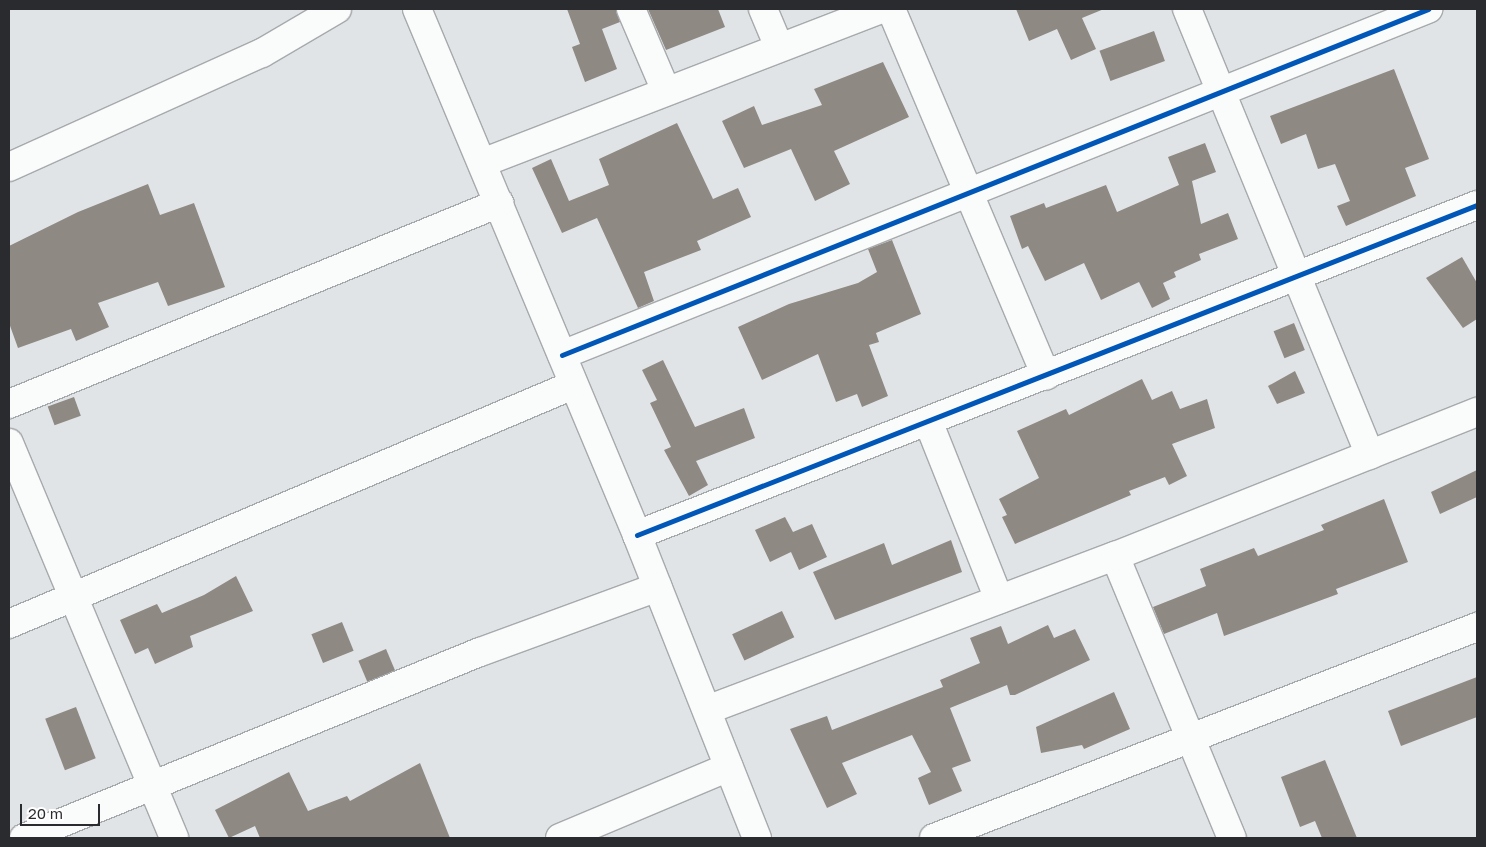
<!DOCTYPE html>
<html>
<head>
<meta charset="utf-8">
<style>
	body { margin:0 }
	#map { position:relative; width:1486px; height:847px; overflow:hidden; background:#e1e4e7; font-family:"Golos Text",sans-serif }
	div>[style] { position:absolute }
	.building>* { inset:0; background:#8e8983; transform-origin:0 0 }
	.roads { filter:drop-shadow(1px 0 #a7aaac) drop-shadow(-1px 0 #a7aaac) drop-shadow(0 1px #a7aaac) drop-shadow(0 -1px #a7aaac) }
	.minor>* { height:28px; margin:-14px; padding:0 14px; transform-origin:14px; border-radius:14px; background:#fafbfb }
	.cycleway>* { height:5px; margin:-2.5px; padding:0 2.5px; transform-origin:2.5px; border-radius:2.5px; background:#0057b8 }
	span { translate:-50% -50%; white-space:nowrap; text-align:center; line-height:1.15; -webkit-text-stroke:5px #fff; paint-order:stroke }
	.frame { position:absolute; inset:0; border:10px solid #292b2e; pointer-events:none }
	.scale { position:absolute; left:20px; top:804px; width:80px; height:22px; box-sizing:border-box; border:2px solid #292b2e; border-top:0; padding-left:6px; font-size:15px; line-height:18px; white-space:nowrap; color:#292b2e; -webkit-text-stroke:4px #fff; paint-order:stroke }
</style>
</head>
<body>
<div id="map">
	<div class="building">
		<div style="clip-path:polygon(567px 9px,616px 9px,620px 22px,602px 29px,617px 69px,585px 82px,572px 47px,580px 44px)"></div>
		<div style="clip-path:polygon(648px 9px,718px 9px,725px 27px,666px 50px)"></div>
		<div style="clip-path:polygon(1016px 9px,1104px 9px,1082px 18px,1096px 49px,1071px 60px,1057px 29px,1029px 41px)"></div>
		<div style="left:1154px;top:31px;width:32px;height:58px;rotate:70deg"></div>
		<div style="clip-path:polygon(883px 62px,909px 117px,834px 151px,850px 184px,815px 201px,791px 149px,744px 168px,722px 121px,754px 106px,762px 125px,822px 105px,814px 89px)"></div>
		<div style="clip-path:polygon(1394px 69px,1429px 159px,1405px 168px,1416px 196px,1346px 226px,1337px 206px,1350px 201px,1335px 164px,1318px 169px,1306px 134px,1281px 144px,1270px 116px)"></div>
		<div style="clip-path:polygon(677px 123px,713px 199px,738px 188px,751px 217px,697px 241px,701px 250px,644px 272px,654px 301px,638px 308px,597px 218px,562px 233px,532px 168px,551px 159px,569px 201px,609px 185px,599px 159px)"></div>
		<div style="clip-path:polygon(1205px 143px,1216px 172px,1192px 181px,1201px 224px,1228px 213px,1238px 239px,1199px 254px,1201px 260px,1174px 272px,1176px 277px,1163px 283px,1170px 299px,1152px 308px,1139px 282px,1101px 300px,1084px 263px,1045px 281px,1028px 246px,1022px 249px,1010px 216px,1044px 203px,1046px 208px,1106px 185px,1117px 212px,1179px 185px,1168px 157px)"></div>
		<div style="clip-path:polygon(148px 184px,160px 215px,194px 203px,225px 287px,168px 306px,158px 282px,98px 303px,109px 327px,76px 341px,71px 329px,18px 348px,9px 323px,9px 246px,78px 212px)"></div>
		<div style="clip-path:polygon(892px 240px,921px 314px,876px 333px,879px 342px,869px 345px,888px 396px,862px 407px,857px 394px,836px 402px,818px 354px,762px 380px,738px 327px,789px 304px,858px 283px,877px 272px,868px 249px)"></div>
		<div style="clip-path:polygon(1462px 257px,1477px 283px,1477px 319px,1463px 328px,1426px 278px)"></div>
		<div style="left:1294px;top:323px;width:29px;height:22px;rotate:68deg"></div>
		<div style="clip-path:polygon(663px 360px,695px 427px,744px 408px,755px 438px,696px 461px,708px 485px,689px 496px,664px 450px,671px 447px,650px 403px,657px 400px,642px 370px)"></div>
		<div style="clip-path:polygon(1295px 371px,1305px 393px,1277px 404px,1268px 386px)"></div>
		<div style="clip-path:polygon(1142px 379px,1152px 400px,1172px 391px,1180px 409px,1207px 399px,1215px 428px,1172px 444px,1187px 476px,1169px 485px,1165px 477px,1129px 491px,1131px 495px,1015px 544px,1002px 517px,1007px 515px,999px 499px,1039px 478px,1017px 431px,1066px 409px,1069px 415px)"></div>
		<div style="left:74px;top:397px;width:20px;height:28px;rotate:70deg"></div>
		<div style="clip-path:polygon(1477px 470px,1477px 497px,1440px 514px,1431px 492px)"></div>
		<div style="clip-path:polygon(1384px 499px,1408px 562px,1336px 589px,1338px 594px,1224px 636px,1217px 613px,1164px 634px,1153px 607px,1206px 586px,1200px 569px,1254px 548px,1258px 556px,1324px 530px,1321px 525px)"></div>
		<div style="clip-path:polygon(785px 517px,793px 532px,812px 524px,827px 557px,799px 570px,791px 552px,770px 562px,755px 530px)"></div>
		<div style="clip-path:polygon(951px 540px,962px 572px,835px 620px,813px 572px,884px 543px,892px 565px)"></div>
		<div style="clip-path:polygon(236px 576px,253px 611px,190px 636px,193px 647px,155px 664px,148px 648px,135px 654px,120px 620px,157px 604px,162px 613px,204px 595px)"></div>
		<div style="left:782px;top:611px;width:29px;height:55px;rotate:65deg"></div>
		<div style="left:342px;top:622px;width:31px;height:33px;rotate:68deg"></div>
		<div style="clip-path:polygon(1048px 625px,1054px 638px,1075px 629px,1090px 660px,1015px 695px,1010px 695px,1007px 685px,950px 708px,971px 761px,952px 768px,962px 791px,929px 805px,918px 778px,931px 772px,912px 735px,842px 763px,857px 794px,827px 808px,790px 729px,827px 716px,832px 730px,943px 687px,940px 680px,980px 663px,970px 638px,1001px 626px,1008px 644px)"></div>
		<div style="left:386px;top:649px;width:23px;height:30px;rotate:67deg"></div>
		<div style="clip-path:polygon(1477px 677px,1477px 717px,1401px 746px,1388px 711px)"></div>
		<div style="clip-path:polygon(1114px 692px,1130px 729px,1084px 749px,1082px 745px,1041px 753px,1036px 727px)"></div>
		<div style="left:76px;top:707px;width:55px;height:33px;rotate:69deg"></div>
		<div style="clip-path:polygon(1325px 760px,1357px 838px,1322px 838px,1315px 821px,1300px 827px,1281px 777px)"></div>
		<div style="clip-path:polygon(420px 763px,450px 838px,260px 838px,255px 826px,229px 838px,215px 810px,289px 772px,308px 811px,347px 796px,350px 801px)"></div>
	</div>
	<div class="roads">
		<div class="minor">
			<div style="left:417px;top:9px;width:570px;rotate:67.3deg"></div>
			<div style="left:637px;top:535px;width:326px;rotate:68.4deg"></div>
			<div style="left:631px;top:9px;width:89px;rotate:66.9deg"></div>
			<div style="left:763px;top:9px;width:41px;rotate:67.2deg"></div>
			<div style="left:891px;top:9px;width:398px;rotate:67.1deg"></div>
			<div style="left:1187px;top:9px;width:482px;rotate:67.7deg"></div>
			<div style="left:482px;top:163px;width:428px;rotate:-21.1deg"></div>
			<div style="left:9px;top:167px;width:277px;rotate:-24.3deg"></div>
			<div style="left:262px;top:53px;width:87px;rotate:-30.4deg"></div>
			<div style="left:562px;top:355px;width:933px;rotate:-21.78deg"></div>
			<div style="left:9px;top:404px;width:530px;rotate:-22.3deg"></div>
			<div style="left:928px;top:421px;width:192px;rotate:68.3deg"></div>
			<div style="left:9px;top:443px;width:428px;rotate:67.3deg"></div>
			<div style="left:637px;top:535px;width:902px;rotate:-21.45deg"></div>
			<div style="left:1115px;top:556px;width:305px;rotate:67.5deg"></div>
			<div style="left:9px;top:624px;width:613px;rotate:-22.97deg"></div>
			<div style="left:707px;top:710px;width:436px;rotate:-20.7deg"></div>
			<div style="left:1115px;top:556px;width:390px;rotate:-21.7deg"></div>
			<div style="left:24px;top:838px;width:492px;rotate:-22.2deg"></div>
			<div style="left:480px;top:652px;width:189px;rotate:-20.1deg"></div>
			<div style="left:560px;top:838px;width:183px;rotate:-22.8deg"></div>
			<div style="left:934px;top:838px;width:583px;rotate:-21.24deg"></div>
		</div>
	</div>
	<div class="cycleway">
		<div style="left:562px;top:355px;width:933px;rotate:-21.78deg"></div>
		<div style="left:637px;top:535px;width:902px;rotate:-21.45deg"></div>
	</div>
	<div class="frame"></div>
	<div class="scale">20 m</div>
</div>
</body>
</html>
